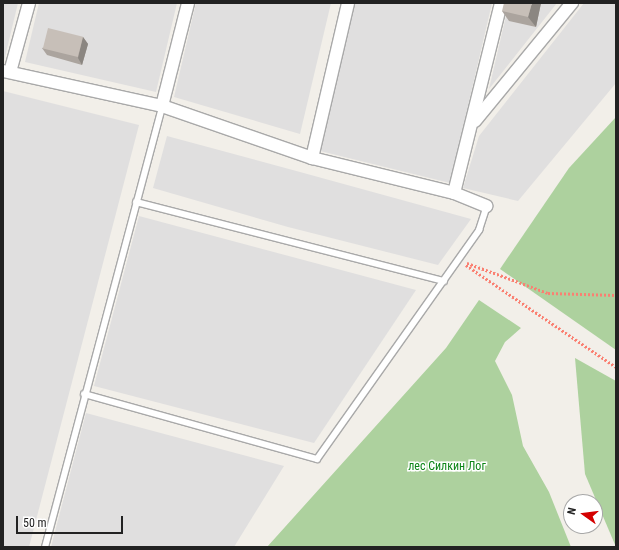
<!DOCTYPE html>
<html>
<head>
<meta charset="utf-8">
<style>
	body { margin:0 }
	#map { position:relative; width:619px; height:550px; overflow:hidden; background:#f2efe9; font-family:"Roboto Condensed",sans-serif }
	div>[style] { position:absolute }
	.residential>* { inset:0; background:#e0dfdf }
	.forest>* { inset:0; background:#add19e }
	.path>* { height:2.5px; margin-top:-1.25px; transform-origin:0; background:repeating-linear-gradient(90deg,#fa8072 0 2px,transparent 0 4px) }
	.roads { filter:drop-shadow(1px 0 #a9a9a9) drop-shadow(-1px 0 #a9a9a9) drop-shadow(0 1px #a9a9a9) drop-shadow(0 -1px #a9a9a9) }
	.lane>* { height:6px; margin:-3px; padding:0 3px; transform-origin:3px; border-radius:3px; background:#fff }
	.street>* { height:12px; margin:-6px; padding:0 6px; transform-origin:6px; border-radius:6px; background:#fff }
	.wall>* { inset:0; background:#aba49e }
	.shaded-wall>* { inset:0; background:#8b8681 }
	.building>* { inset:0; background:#c7bfb8; transform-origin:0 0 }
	span { translate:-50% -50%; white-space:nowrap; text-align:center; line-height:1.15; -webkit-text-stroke:3px #fff; paint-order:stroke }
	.park-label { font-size:12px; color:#0c8416 }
	.frame { position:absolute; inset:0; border:4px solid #222; pointer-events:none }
	.north { position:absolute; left:563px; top:494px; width:40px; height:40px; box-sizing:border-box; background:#fff; border:1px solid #a7a7a7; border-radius:50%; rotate:284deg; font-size:11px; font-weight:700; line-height:16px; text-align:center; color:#222 }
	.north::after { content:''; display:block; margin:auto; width:14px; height:18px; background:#d40000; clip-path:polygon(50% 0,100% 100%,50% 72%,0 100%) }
	.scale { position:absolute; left:16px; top:516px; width:107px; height:18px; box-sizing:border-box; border:2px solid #222; border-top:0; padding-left:5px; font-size:12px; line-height:14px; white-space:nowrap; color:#222; -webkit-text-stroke:3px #fff; paint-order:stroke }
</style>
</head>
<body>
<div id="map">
	<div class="residential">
		<div style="clip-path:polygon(3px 3px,18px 3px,4px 61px,3px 61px)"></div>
		<div style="clip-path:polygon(39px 3px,177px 3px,156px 92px,25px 62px)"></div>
		<div style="clip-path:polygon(196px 3px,331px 3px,300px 134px,174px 97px)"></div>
		<div style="clip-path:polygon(353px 3px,492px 3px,450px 183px,320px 151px)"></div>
		<div style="clip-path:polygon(509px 3px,557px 3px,489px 89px)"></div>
		<div style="clip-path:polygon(584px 3px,616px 3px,616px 83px,518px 201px,463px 188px,479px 136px)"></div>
		<div style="clip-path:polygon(3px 91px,139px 125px,29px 547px,3px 547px)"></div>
		<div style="clip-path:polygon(167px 136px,300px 172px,471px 219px,438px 265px,288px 227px,153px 188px)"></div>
		<div style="clip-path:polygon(139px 216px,416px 290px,314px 443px,94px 386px)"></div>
		<div style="clip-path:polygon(86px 413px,284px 466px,234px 547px,51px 547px)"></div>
	</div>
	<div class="forest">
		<div style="clip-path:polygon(616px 117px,616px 350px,500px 269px,569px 168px)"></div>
		<div style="clip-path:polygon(479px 300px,521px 328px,505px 342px,495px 361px,512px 395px,523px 446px,549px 492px,571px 547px,267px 547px,446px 348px)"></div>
		<div style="clip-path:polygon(575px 358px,616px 381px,616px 547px,585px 474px)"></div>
	</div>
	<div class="path">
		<div style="left:467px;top:263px;width:86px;rotate:20.3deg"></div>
		<div style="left:548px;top:293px;width:68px;rotate:1.7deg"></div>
		<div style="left:466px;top:265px;width:181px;rotate:34.2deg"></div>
	</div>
	<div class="roads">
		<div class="lane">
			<div style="left:136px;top:202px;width:318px;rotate:14.4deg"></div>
			<div style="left:84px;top:394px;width:242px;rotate:15.6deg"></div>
			<div style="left:317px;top:459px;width:281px;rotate:-54.7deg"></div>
			<div style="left:479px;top:230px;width:25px;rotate:-72deg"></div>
			<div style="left:45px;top:547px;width:456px;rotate:-75.1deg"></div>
		</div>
		<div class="street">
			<div style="left:3px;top:71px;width:163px;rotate:12.4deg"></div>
			<div style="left:162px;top:106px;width:159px;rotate:19.1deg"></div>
			<div style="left:312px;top:158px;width:146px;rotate:13.8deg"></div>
			<div style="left:454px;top:193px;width:35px;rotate:22deg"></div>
			<div style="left:10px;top:72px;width:72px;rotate:-74.6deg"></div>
			<div style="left:162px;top:106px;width:106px;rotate:-75.8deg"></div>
			<div style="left:475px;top:121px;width:153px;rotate:-50.6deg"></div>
			<div style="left:312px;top:158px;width:159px;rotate:-76.9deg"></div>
			<div style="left:454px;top:193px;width:196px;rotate:-76.1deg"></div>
		</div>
	</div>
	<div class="wall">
		<div style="clip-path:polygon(541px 3px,536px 27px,509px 21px,502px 11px)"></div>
		<div style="clip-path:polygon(83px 37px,88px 44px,82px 65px,47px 55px,42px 48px)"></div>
	</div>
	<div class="shaded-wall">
		<div style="clip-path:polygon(532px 3px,541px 3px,536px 27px,528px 17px)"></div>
		<div style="clip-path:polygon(83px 37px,88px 44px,82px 65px,78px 58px)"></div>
	</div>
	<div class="building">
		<div style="clip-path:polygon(504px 3px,532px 3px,528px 17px,502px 11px)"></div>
		<div style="left:48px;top:28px;width:36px;height:21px;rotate:14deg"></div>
	</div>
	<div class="park-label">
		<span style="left:447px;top:467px">лес Силкин Лог</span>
	</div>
	<div class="frame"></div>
	<div class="north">N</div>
	<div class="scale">50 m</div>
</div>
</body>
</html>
